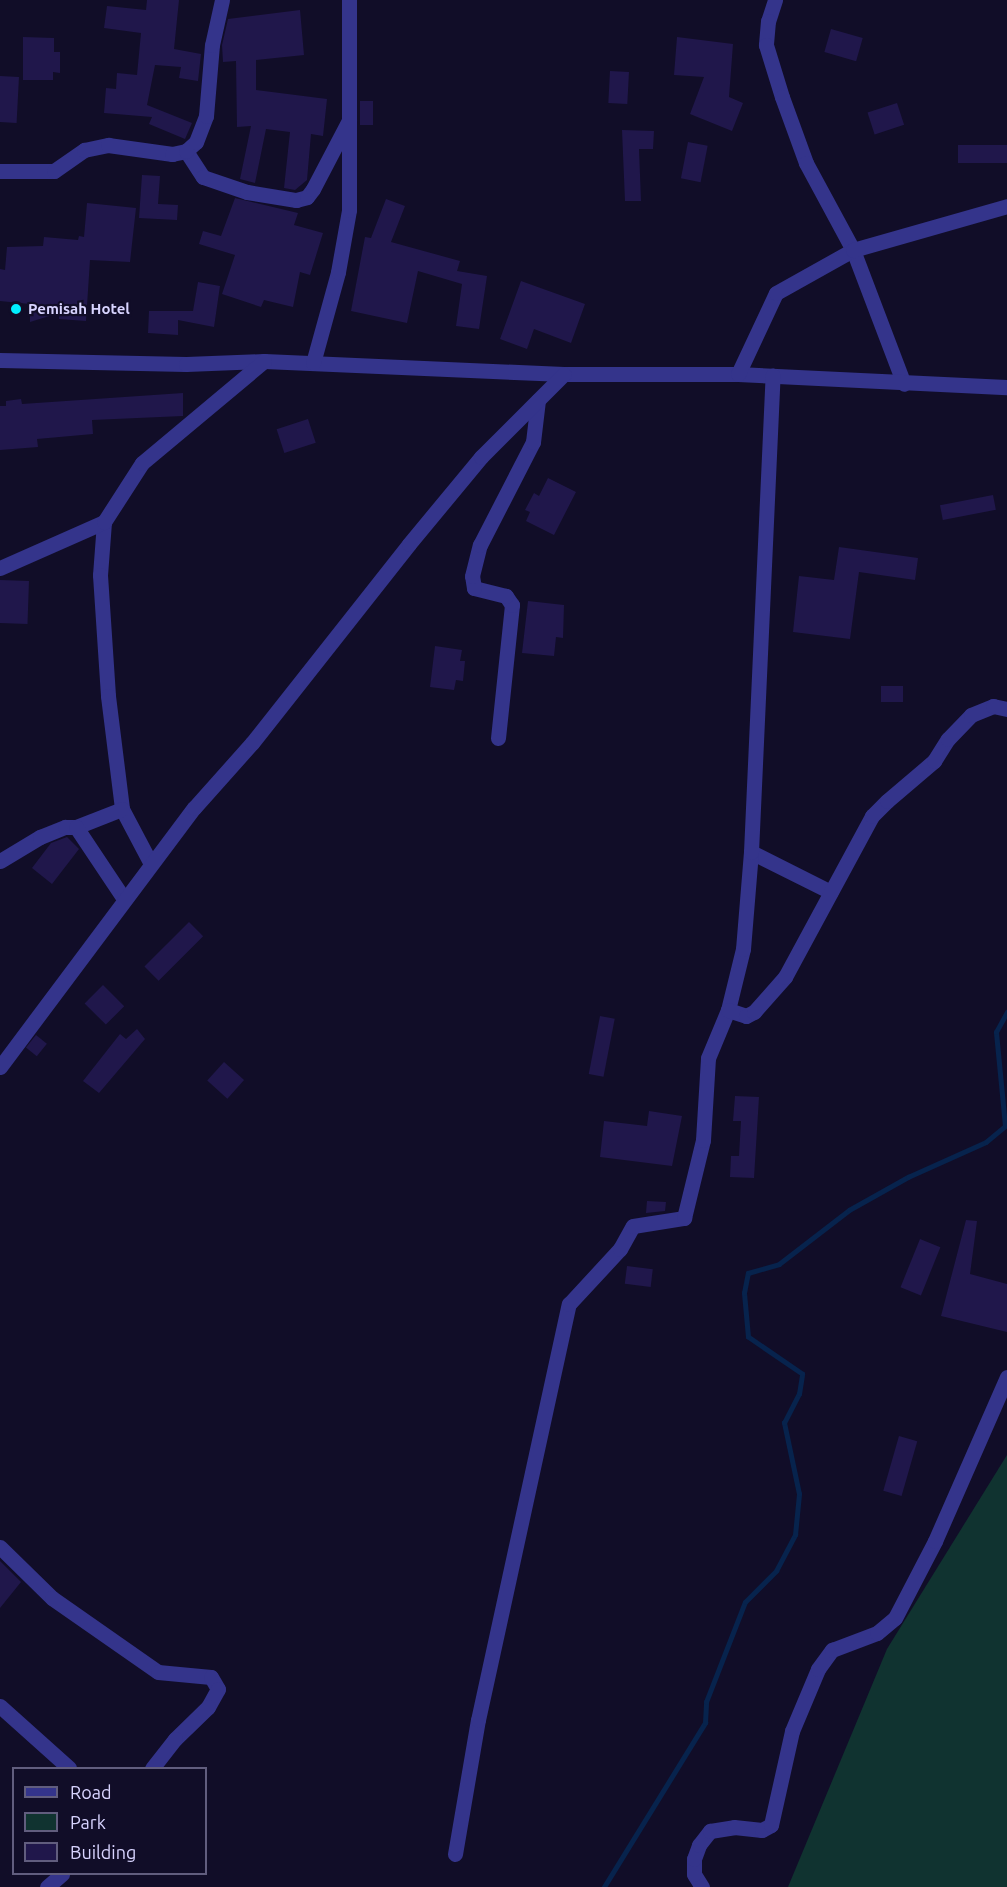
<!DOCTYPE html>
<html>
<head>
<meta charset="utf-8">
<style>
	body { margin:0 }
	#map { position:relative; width:1007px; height:1887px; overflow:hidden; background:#110d28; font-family:Ubuntu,sans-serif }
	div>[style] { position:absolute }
	.green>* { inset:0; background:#103330 }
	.stream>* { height:4.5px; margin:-2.25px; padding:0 2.25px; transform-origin:2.25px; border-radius:2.25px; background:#07234d }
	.building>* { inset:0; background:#20174b; transform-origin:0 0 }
	.minor>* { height:15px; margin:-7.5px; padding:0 7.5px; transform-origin:7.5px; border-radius:7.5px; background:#34348b }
	.dots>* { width:16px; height:16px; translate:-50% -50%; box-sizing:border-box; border:3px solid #110d28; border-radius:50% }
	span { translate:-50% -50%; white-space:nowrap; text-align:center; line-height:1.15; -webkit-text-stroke:4.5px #110d28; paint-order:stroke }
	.poi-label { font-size:15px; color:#d8d4ff; font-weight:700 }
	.left { translate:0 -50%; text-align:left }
	.legend { position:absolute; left:12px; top:1767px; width:195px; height:108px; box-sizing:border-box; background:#110d28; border:2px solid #615d7e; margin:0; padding:8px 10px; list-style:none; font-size:18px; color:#d8d4ff }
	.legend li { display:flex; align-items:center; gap:12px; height:30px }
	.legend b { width:30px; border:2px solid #615d7e }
</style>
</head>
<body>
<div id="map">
	<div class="green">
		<div style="clip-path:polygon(1007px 1455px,1007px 1887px,788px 1887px,887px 1649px)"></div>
	</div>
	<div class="stream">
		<div style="left:604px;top:1887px;width:193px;rotate:-58.4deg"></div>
		<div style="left:705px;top:1723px;width:21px;rotate:-87deg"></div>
		<div style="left:706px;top:1702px;width:107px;rotate:-68.7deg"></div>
		<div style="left:745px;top:1602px;width:44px;rotate:-45deg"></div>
		<div style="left:776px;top:1571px;width:41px;rotate:-62.2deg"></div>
		<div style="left:795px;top:1535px;width:41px;rotate:-84.4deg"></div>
		<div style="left:799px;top:1494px;width:73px;rotate:-101.9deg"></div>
		<div style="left:784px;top:1423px;width:33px;rotate:-63deg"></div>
		<div style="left:799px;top:1394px;width:20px;rotate:-81deg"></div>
		<div style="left:802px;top:1374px;width:65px;rotate:-145.6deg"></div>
		<div style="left:748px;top:1337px;width:44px;rotate:-95.2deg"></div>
		<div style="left:744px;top:1293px;width:20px;rotate:-79deg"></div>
		<div style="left:748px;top:1273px;width:32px;rotate:-16deg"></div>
		<div style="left:779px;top:1264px;width:88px;rotate:-37.6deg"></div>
		<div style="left:849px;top:1210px;width:68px;rotate:-29.2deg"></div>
		<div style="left:908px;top:1177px;width:85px;rotate:-24.2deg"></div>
		<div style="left:986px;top:1142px;width:25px;rotate:-40deg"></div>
		<div style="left:1005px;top:1126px;width:94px;rotate:-95.5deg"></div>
		<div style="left:996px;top:1032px;width:23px;rotate:-61deg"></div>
	</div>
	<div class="building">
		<div style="clip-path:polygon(147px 0,179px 0,174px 49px,201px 54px,198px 81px,179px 78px,181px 67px,155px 65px,147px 105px,192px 123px,185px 139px,149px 124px,152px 117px,104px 113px,106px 88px,116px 89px,117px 73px,137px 75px,141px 33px,104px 28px,107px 6px,146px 10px)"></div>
		<div style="clip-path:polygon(300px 10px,304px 55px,256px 60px,256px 90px,327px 99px,323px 136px,311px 134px,307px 180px,295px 190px,284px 188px,290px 132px,266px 129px,255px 183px,240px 179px,251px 126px,237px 127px,236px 61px,223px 62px,222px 45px,228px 19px)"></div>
		<div style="left:831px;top:29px;width:33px;height:24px;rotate:16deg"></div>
		<div style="clip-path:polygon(23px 37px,54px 38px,54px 52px,60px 52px,60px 73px,53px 72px,53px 80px,23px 80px)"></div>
		<div style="clip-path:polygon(677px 37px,733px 44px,729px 97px,743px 103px,732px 131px,690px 114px,704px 77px,674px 75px)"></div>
		<div style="left:610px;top:71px;width:19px;height:32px;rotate:3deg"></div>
		<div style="left:0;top:76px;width:19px;height:46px;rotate:3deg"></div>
		<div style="left:360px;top:101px;width:13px;height:24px"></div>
		<div style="left:897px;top:103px;width:23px;height:31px;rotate:72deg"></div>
		<div style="clip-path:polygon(622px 130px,654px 131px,653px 149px,639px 149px,641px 201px,625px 201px)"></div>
		<div style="left:688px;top:142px;width:20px;height:37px;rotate:11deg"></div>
		<div style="left:1007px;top:145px;width:18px;height:49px;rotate:90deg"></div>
		<div style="clip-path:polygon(142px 175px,160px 176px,158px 204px,178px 205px,177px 220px,139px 218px)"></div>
		<div style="clip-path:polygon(235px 198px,298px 213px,294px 225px,323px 233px,310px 275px,300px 272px,293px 307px,264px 300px,261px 307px,222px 294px,235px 255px,199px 244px,203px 231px,221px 236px)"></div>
		<div style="clip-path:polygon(386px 199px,405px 206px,391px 242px,460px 261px,457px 271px,487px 276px,479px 329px,456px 326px,462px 284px,418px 271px,407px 323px,351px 311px,365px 237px,371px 238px)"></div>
		<div style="clip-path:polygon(87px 203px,136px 208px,130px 262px,90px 260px,86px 321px,59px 319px,59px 313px,30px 322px,30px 304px,0 301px,0 269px,5px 270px,7px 247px,43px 246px,44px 237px,78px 240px,79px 236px,84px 237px)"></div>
		<div style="clip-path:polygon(521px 281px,585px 304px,571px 343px,534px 329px,527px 349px,500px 339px)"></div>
		<div style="clip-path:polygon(198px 282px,220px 286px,214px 327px,178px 320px,178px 335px,148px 333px,149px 311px,193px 311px)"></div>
		<div style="clip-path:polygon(183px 393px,183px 416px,92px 420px,93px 434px,37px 439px,38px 447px,0 450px,0 406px,6px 406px,6px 401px,21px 399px,22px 404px)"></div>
		<div style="left:308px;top:419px;width:25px;height:33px;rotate:72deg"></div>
		<div style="clip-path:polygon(548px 478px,576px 492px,554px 535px,526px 521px,530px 512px,525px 510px,534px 493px,539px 496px)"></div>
		<div style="left:993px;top:495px;width:15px;height:54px;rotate:79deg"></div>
		<div style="clip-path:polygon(839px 547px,918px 558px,915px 580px,859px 572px,850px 639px,793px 632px,799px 576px,834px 580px)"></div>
		<div style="left:0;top:580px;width:29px;height:43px;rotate:2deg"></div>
		<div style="clip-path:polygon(528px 601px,564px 605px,563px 638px,556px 637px,554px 656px,522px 653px)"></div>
		<div style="clip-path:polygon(435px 646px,462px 650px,460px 661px,465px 661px,463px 681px,456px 680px,454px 690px,430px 687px)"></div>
		<div style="left:881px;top:686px;width:22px;height:16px"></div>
		<div style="clip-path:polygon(67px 837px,79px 849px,52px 884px,32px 868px,51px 843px)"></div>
		<div style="left:189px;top:922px;width:20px;height:63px;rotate:45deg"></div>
		<div style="left:103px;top:985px;width:30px;height:26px;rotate:45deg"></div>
		<div style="left:600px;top:1016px;width:15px;height:59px;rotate:11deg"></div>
		<div style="clip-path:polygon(137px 1029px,145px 1039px,99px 1093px,83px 1081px,120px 1034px,126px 1039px)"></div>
		<div style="left:36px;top:1035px;width:14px;height:16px;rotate:39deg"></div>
		<div style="left:224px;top:1062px;width:27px;height:25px;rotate:42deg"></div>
		<div style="clip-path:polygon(735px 1096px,759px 1097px,754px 1178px,730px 1177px,731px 1156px,739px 1156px,741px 1121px,733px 1121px)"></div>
		<div style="clip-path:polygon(649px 1111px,682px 1116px,672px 1166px,600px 1157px,604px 1121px,647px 1126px)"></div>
		<div style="clip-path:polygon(647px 1201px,666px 1202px,665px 1211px,646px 1213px)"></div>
		<div style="clip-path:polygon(966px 1220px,977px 1221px,970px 1274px,1007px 1284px,1007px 1332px,941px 1316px)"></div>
		<div style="left:920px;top:1239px;width:22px;height:52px;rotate:22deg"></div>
		<div style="left:627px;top:1266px;width:26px;height:18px;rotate:7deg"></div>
		<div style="left:899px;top:1436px;width:19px;height:57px;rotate:16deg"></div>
		<div style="clip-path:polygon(0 1561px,21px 1582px,0 1608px)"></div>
	</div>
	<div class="minor">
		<div style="left:775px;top:0;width:22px;rotate:108deg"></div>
		<div style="left:768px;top:21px;width:24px;rotate:95deg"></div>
		<div style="left:766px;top:45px;width:54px;rotate:72.9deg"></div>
		<div style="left:782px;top:97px;width:70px;rotate:70deg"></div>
		<div style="left:806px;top:163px;width:99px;rotate:61.6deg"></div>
		<div style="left:853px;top:250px;width:143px;rotate:69.2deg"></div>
		<div style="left:186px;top:151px;width:31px;rotate:57deg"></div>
		<div style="left:203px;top:177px;width:46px;rotate:18.8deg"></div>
		<div style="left:247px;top:192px;width:50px;rotate:9.3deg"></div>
		<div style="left:296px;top:200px;width:11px;rotate:-15deg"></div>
		<div style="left:307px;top:197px;width:10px;rotate:-53deg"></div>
		<div style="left:313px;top:189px;width:78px;rotate:-62.4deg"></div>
		<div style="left:0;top:171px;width:54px"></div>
		<div style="left:54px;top:171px;width:37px;rotate:-35deg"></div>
		<div style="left:84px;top:150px;width:25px;rotate:-12deg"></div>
		<div style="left:108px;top:145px;width:65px;rotate:8deg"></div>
		<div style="left:172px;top:154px;width:14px;rotate:-12deg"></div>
		<div style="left:186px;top:151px;width:13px;rotate:-42deg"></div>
		<div style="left:196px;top:142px;width:28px;rotate:-69deg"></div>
		<div style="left:206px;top:116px;width:71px;rotate:-85.2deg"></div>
		<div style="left:212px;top:45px;width:46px;rotate:-77.5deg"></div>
		<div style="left:0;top:360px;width:186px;rotate:1.2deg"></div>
		<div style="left:186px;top:364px;width:78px;rotate:-2.2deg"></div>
		<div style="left:264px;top:361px;width:300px;rotate:2.5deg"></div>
		<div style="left:564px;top:374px;width:174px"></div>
		<div style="left:738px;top:374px;width:269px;rotate:2.8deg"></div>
		<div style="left:313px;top:363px;width:94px;rotate:-74.6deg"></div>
		<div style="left:338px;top:272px;width:63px;rotate:-79.9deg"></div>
		<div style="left:349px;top:210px;width:210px;rotate:-90deg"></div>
		<div style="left:738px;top:374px;width:89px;rotate:-64.9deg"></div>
		<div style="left:776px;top:293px;width:88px;rotate:-29.2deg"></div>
		<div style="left:853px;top:250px;width:160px;rotate:-15.9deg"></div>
		<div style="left:104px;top:522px;width:53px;rotate:94.3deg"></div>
		<div style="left:100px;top:575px;width:121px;rotate:86.2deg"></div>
		<div style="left:108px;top:696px;width:114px;rotate:82.9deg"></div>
		<div style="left:122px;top:809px;width:62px;rotate:62.2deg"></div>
		<div style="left:0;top:568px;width:114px;rotate:-23.9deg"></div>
		<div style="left:104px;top:522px;width:70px;rotate:-57.2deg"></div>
		<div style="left:142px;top:463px;width:159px;rotate:-39.9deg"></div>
		<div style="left:498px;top:738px;width:134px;rotate:-84deg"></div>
		<div style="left:512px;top:605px;width:11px;rotate:-124deg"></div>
		<div style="left:506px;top:596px;width:33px;rotate:-166deg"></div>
		<div style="left:474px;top:588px;width:12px;rotate:-99deg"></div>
		<div style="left:472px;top:576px;width:32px;rotate:-76deg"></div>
		<div style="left:480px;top:545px;width:116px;rotate:-62.8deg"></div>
		<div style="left:533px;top:442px;width:42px;rotate:-83.2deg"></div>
		<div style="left:76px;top:827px;width:49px;rotate:-21.4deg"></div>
		<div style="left:751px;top:852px;width:89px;rotate:26.6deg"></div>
		<div style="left:0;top:861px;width:47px;rotate:-31deg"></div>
		<div style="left:40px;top:837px;width:27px;rotate:-22deg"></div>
		<div style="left:65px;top:827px;width:11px"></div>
		<div style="left:76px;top:827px;width:87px;rotate:56.3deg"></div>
		<div style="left:728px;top:1010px;width:63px;rotate:-76.2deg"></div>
		<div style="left:743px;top:949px;width:97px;rotate:-85.3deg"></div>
		<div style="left:751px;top:852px;width:477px;rotate:-87.4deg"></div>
		<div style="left:0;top:1067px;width:324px;rotate:-53.2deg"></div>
		<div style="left:194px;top:808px;width:87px;rotate:-48.3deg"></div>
		<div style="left:252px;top:743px;width:253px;rotate:-51.7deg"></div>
		<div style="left:409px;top:544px;width:113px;rotate:-50.4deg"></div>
		<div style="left:481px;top:457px;width:117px;rotate:-45deg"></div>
		<div style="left:0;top:1547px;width:73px;rotate:44.4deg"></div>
		<div style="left:52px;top:1598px;width:129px;rotate:34.9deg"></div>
		<div style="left:158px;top:1672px;width:53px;rotate:5.4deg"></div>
		<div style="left:211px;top:1677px;width:14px;rotate:60deg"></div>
		<div style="left:218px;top:1689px;width:21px;rotate:119deg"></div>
		<div style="left:208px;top:1707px;width:46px;rotate:135.9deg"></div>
		<div style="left:175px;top:1739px;width:37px;rotate:128deg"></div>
		<div style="left:0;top:1706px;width:93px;rotate:41.9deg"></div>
		<div style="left:455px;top:1854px;width:136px;rotate:-80.3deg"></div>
		<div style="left:478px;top:1720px;width:426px;rotate:-77.7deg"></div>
		<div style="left:569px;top:1304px;width:75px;rotate:-47.2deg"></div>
		<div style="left:620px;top:1249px;width:26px;rotate:-61deg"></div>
		<div style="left:633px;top:1226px;width:52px;rotate:-8.9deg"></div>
		<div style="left:684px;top:1218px;width:80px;rotate:-76.3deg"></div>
		<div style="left:703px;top:1140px;width:82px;rotate:-86.5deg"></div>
		<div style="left:708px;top:1058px;width:52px;rotate:-67.4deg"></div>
		<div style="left:728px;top:1010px;width:19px;rotate:18deg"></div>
		<div style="left:746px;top:1016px;width:9px;rotate:-27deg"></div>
		<div style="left:754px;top:1012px;width:47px;rotate:-48.5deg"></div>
		<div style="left:785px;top:977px;width:183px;rotate:-61.6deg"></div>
		<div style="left:872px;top:816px;width:21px;rotate:-45deg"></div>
		<div style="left:887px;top:801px;width:62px;rotate:-40.4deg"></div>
		<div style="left:934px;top:761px;width:26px;rotate:-58deg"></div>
		<div style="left:948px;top:739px;width:33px;rotate:-46deg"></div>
		<div style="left:971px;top:715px;width:24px;rotate:-22deg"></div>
		<div style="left:993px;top:706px;width:14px;rotate:12deg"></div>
		<div style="left:47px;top:1887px;width:20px;rotate:-41deg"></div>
		<div style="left:702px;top:1887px;width:15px;rotate:-122deg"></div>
		<div style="left:694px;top:1874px;width:15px;rotate:-90deg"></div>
		<div style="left:694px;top:1859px;width:15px;rotate:-70deg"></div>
		<div style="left:699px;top:1845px;width:18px;rotate:-52deg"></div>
		<div style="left:710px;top:1831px;width:24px;rotate:-9deg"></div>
		<div style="left:734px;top:1827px;width:28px;rotate:6deg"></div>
		<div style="left:762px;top:1830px;width:10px;rotate:-29deg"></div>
		<div style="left:771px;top:1825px;width:96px;rotate:-77.4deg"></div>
		<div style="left:792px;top:1731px;width:67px;rotate:-67.2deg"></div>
		<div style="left:818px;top:1669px;width:24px;rotate:-54deg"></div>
		<div style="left:832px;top:1650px;width:48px;rotate:-20.7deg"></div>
		<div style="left:877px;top:1633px;width:23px;rotate:-40deg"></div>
		<div style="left:895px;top:1618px;width:87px;rotate:-62.5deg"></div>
		<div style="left:935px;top:1541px;width:179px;rotate:-66.3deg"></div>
	</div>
	<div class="dots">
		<div style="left:16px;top:309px;background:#0ef"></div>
	</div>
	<div class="poi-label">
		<span class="left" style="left:28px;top:309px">Pemisah Hotel</span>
	</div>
	<ul class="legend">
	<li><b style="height:8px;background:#34348b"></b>Road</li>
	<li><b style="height:16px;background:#103330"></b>Park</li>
	<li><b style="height:16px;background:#20174b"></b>Building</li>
	</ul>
</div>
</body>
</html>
